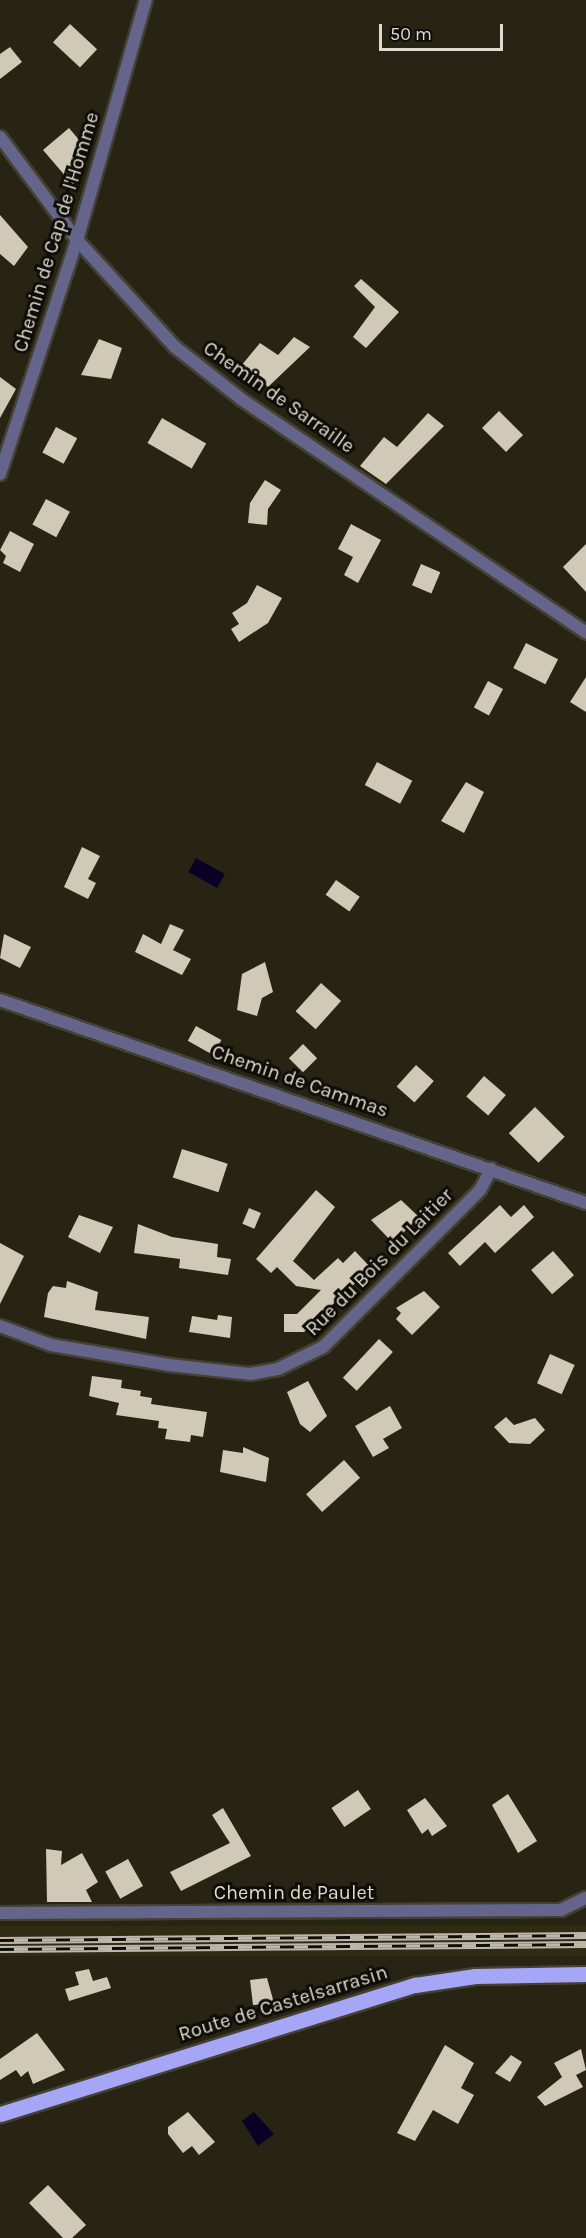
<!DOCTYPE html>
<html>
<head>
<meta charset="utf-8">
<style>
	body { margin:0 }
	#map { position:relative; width:586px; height:2238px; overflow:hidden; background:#282414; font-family:Karla,sans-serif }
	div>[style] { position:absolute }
	.built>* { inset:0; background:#312b14; transform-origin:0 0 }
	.water>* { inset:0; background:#090226; transform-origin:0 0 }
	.building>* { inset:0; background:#cfc9b5; transform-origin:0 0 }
	.roads { filter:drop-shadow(2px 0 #454132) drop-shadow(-2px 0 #454132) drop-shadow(0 2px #454132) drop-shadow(0 -2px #454132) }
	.street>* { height:12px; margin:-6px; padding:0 6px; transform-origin:6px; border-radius:6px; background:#65658c }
	.primary>* { height:15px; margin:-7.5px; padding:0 7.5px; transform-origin:7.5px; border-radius:7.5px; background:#a6a6f6 }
	.rail>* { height:7px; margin-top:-3.5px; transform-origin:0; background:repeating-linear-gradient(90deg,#0f0d07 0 14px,#bcb8ad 0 28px); box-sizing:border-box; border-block:2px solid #bcb8ad }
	span { translate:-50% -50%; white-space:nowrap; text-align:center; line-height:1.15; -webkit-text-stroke:6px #0f0d07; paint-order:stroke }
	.street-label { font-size:20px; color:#dddad0 }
	.scale { position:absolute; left:379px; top:24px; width:124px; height:27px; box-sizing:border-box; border:3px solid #dddad0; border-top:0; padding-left:8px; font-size:18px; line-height:21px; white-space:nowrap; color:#dddad0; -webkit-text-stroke:4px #0f0d07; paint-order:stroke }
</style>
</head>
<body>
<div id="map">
	<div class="built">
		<div style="left:586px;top:1926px;width:30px;height:586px;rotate:90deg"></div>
	</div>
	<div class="water">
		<div style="left:196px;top:858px;width:33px;height:16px;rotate:29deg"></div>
		<div style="clip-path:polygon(254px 2112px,274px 2134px,258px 2146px,242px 2121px)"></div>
	</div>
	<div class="building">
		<div style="left:70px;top:24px;width:37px;height:25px;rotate:43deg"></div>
		<div style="clip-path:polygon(10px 47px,22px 62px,0 79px,0 54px)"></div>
		<div style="clip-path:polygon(69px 128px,86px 148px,79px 155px,83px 160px,73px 185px,43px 150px)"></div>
		<div style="clip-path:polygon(0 215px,28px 247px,14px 266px,0 254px)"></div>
		<div style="clip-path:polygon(361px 279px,399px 312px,366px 348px,353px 337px,375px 307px,354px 286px)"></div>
		<div style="clip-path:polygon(294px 337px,310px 347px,268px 387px,241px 366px,260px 343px,278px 355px)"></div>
		<div style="clip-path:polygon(99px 339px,122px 348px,111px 379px,81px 375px)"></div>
		<div style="clip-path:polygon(0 377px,16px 389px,0 418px)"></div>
		<div style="left:499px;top:411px;width:34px;height:24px;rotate:45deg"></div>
		<div style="clip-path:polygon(428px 413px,444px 426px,386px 484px,360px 466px,384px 437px,397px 447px)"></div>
		<div style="left:162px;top:418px;width:51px;height:29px;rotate:30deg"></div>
		<div style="left:56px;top:427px;width:24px;height:29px;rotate:28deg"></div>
		<div style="clip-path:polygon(265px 480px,281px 490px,268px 509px,267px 525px,248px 523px,250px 503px)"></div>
		<div style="left:46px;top:499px;width:27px;height:29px;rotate:28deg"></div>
		<div style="clip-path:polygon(351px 524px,381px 540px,358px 583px,344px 575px,353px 557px,338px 549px)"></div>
		<div style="clip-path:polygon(10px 531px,34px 544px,20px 572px,3px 563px,6px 556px,0 550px)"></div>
		<div style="clip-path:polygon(586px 544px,586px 592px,563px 567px)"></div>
		<div style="left:421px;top:564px;width:21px;height:23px;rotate:23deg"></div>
		<div style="clip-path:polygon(257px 585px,282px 598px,268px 623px,239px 642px,231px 629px,239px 624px,232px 613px,247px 603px)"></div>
		<div style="left:526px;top:643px;width:36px;height:28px;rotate:27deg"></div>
		<div style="clip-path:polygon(586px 677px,586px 712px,570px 702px)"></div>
		<div style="left:488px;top:681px;width:17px;height:30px;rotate:28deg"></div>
		<div style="left:377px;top:762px;width:40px;height:26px;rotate:28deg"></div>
		<div style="clip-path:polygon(466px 782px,484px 792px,464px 833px,441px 821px)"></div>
		<div style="clip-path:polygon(82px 847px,100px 856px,88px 879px,96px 883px,88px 899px,64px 887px)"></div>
		<div style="left:336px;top:880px;width:29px;height:18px;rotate:35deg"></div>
		<div style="clip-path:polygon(170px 924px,184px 930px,173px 950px,191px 959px,182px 975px,135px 952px,143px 934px,161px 944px)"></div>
		<div style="clip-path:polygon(4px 934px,31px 947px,20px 968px,0 958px)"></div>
		<div style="clip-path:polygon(265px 962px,273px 992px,262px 998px,257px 1016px,237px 1010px,242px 974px)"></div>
		<div style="left:321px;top:983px;width:27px;height:38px;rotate:42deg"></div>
		<div style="left:196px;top:1026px;width:29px;height:17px;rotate:29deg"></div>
		<div style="left:303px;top:1044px;width:20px;height:20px;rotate:45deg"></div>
		<div style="left:416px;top:1065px;width:24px;height:29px;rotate:42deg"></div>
		<div style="left:484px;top:1076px;width:29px;height:27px;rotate:41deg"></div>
		<div style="left:535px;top:1107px;width:42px;height:37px;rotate:45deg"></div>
		<div style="left:182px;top:1149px;width:48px;height:30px;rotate:18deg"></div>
		<div style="clip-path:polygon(316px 1190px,335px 1207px,293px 1261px,314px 1280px,338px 1258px,343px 1263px,355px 1251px,371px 1268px,304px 1332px,284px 1332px,284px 1314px,297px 1314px,321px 1290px,296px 1286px,277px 1267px,271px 1273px,256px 1259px)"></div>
		<div style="clip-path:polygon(401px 1200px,419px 1217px,393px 1243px,371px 1220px)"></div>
		<div style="clip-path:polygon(500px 1205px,511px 1217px,524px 1205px,534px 1217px,495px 1253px,485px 1242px,460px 1266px,448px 1253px)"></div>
		<div style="left:249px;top:1208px;width:13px;height:17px;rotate:23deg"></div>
		<div style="clip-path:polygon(79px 1215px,113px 1227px,100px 1253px,68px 1237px)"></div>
		<div style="clip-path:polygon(138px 1224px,172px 1237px,218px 1244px,217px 1257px,231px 1259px,228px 1275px,179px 1268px,180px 1259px,134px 1253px)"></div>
		<div style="clip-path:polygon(0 1243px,24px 1256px,0 1304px)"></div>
		<div style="left:553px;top:1251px;width:32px;height:29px;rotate:49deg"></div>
		<div style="clip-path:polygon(67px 1281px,98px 1292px,95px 1310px,149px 1317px,146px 1339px,44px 1317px,48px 1293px,53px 1286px,66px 1288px)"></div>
		<div style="clip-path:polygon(424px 1291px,440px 1307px,412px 1335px,396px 1319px,401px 1313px,396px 1308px)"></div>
		<div style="clip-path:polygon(218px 1315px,232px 1317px,230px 1338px,189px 1332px,192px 1316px,217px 1320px)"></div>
		<div style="left:379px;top:1339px;width:19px;height:53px;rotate:43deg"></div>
		<div style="left:550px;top:1354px;width:27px;height:32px;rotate:24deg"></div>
		<div style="clip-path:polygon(92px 1376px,122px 1380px,121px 1388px,141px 1391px,140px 1396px,152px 1398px,151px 1404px,207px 1412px,203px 1437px,191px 1435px,190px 1442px,165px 1439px,167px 1429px,158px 1428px,159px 1421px,116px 1415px,119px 1403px,89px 1396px)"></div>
		<div style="clip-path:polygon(308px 1381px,327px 1416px,310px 1432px,300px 1424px,287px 1392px)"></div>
		<div style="clip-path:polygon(390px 1406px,402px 1428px,383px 1439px,389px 1448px,373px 1457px,355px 1426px)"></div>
		<div style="clip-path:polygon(506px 1417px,514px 1425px,535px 1418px,545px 1430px,530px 1444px,509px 1443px,494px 1427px)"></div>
		<div style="clip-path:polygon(243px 1447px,269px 1458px,266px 1482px,220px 1472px,223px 1450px,243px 1453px)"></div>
		<div style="left:344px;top:1460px;width:24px;height:51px;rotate:48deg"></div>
		<div style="left:358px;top:1790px;width:23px;height:32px;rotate:56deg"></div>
		<div style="clip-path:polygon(508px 1794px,537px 1841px,518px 1853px,492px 1805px)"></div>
		<div style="clip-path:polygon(425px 1798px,447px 1826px,432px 1836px,428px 1829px,422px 1834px,407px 1810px)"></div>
		<div style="clip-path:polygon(223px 1808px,251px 1856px,181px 1891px,170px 1872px,230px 1843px,212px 1815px)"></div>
		<div style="clip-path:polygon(46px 1849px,62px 1851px,61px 1865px,82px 1853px,98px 1882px,86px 1890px,92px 1902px,47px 1902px)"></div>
		<div style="left:128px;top:1859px;width:31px;height:26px;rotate:61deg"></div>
		<div style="clip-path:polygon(89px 1969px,93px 1981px,107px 1977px,111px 1988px,69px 2001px,65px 1989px,79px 1985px,75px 1972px)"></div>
		<div style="clip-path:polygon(267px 1978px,274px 2003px,253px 2005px,250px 1980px)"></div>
		<div style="clip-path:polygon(37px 2033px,65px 2070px,33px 2084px,28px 2071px,21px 2077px,16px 2070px,0 2080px,0 2059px)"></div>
		<div style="clip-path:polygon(445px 2045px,474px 2063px,461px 2088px,474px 2095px,458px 2124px,433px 2110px,415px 2141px,397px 2133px)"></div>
		<div style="clip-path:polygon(581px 2049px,586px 2070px,576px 2075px,583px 2087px,545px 2106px,537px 2097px,562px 2077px,554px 2063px)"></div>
		<div style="clip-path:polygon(511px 2055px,522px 2062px,510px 2082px,495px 2073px)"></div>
		<div style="clip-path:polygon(188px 2112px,215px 2142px,199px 2155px,192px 2146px,183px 2153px,168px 2134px,168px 2127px)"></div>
		<div style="clip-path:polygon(48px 2185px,86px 2225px,72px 2238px,63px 2238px,29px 2203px)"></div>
	</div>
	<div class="roads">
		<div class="street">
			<div style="left:0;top:137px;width:129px;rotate:53.2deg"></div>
			<div style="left:77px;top:240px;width:145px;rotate:47.5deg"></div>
			<div style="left:175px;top:347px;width:84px;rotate:38.2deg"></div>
			<div style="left:241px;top:399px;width:417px;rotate:34.1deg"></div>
			<div style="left:0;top:474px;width:246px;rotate:-71.8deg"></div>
			<div style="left:77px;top:240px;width:250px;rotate:-74deg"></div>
			<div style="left:0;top:1000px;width:620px;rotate:19.11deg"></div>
			<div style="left:0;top:1326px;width:54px;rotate:20.4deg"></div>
			<div style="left:51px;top:1345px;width:120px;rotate:9.6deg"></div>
			<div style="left:169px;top:1365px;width:81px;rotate:6.3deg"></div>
			<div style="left:250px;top:1374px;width:28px;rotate:-10deg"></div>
			<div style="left:278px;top:1369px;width:50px;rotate:-26.1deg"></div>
			<div style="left:323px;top:1347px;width:222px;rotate:-45deg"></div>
			<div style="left:480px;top:1190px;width:24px;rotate:-62deg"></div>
			<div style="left:0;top:1913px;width:561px;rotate:-0.31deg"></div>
			<div style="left:561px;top:1910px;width:28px;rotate:-26deg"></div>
		</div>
		<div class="primary">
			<div style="left:0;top:2114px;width:435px;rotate:-17.3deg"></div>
			<div style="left:415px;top:1985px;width:61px;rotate:-8.5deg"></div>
			<div style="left:475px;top:1976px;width:111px;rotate:-1deg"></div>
		</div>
	</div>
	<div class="rail">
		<div style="left:0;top:1940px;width:586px;rotate:-0.49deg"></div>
		<div style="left:0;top:1949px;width:586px;rotate:-0.49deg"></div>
	</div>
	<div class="street-label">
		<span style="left:56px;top:232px;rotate:-73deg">Chemin de Cap de l'Homme</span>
		<span style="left:279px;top:397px;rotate:35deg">Chemin de Sarraille</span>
		<span style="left:300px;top:1081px;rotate:19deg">Chemin de Cammas</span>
		<span style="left:379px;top:1262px;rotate:-45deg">Rue du Bois du Laitier</span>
		<span style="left:294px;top:1892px">Chemin de Paulet</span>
		<span style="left:283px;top:2003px;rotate:-17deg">Route de Castelsarrasin</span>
	</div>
	<div class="scale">50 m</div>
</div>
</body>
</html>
